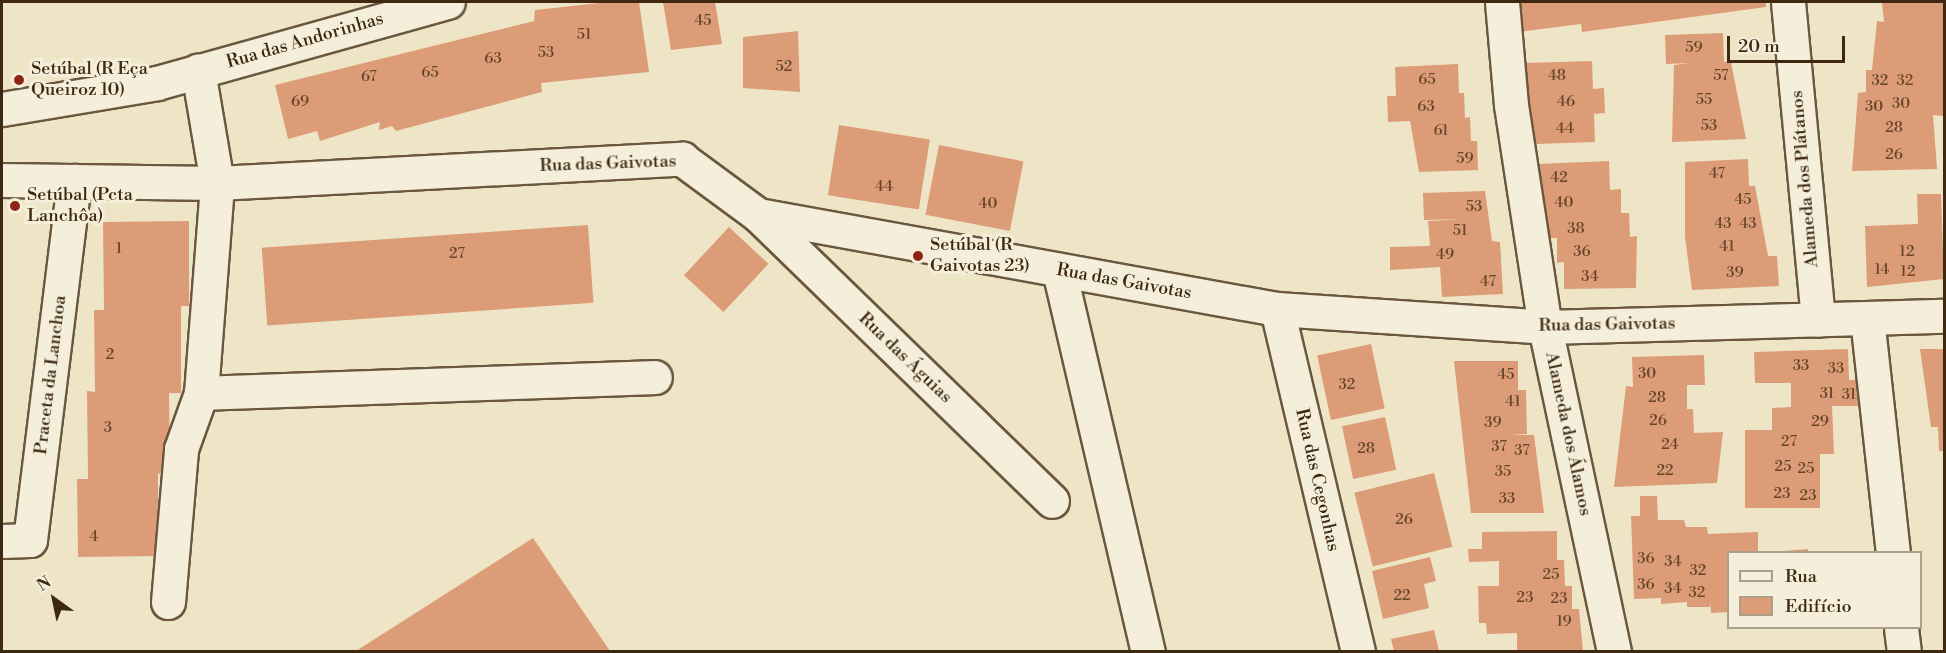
<!DOCTYPE html>
<html>
<head>
<meta charset="utf-8">
<style>
	body { margin:0 }
	#map { position:relative; width:1946px; height:653px; overflow:hidden; background:#eee5c7; font-family:"Libre Bodoni",serif }
	div>[style] { position:absolute }
	.building>* { inset:0; background:#dc9c77; transform-origin:0 0 }
	.roads { filter:drop-shadow(2px 0 #6a573e) drop-shadow(-2px 0 #6a573e) drop-shadow(0 2px #6a573e) drop-shadow(0 -2px #6a573e) }
	.minor>* { height:33px; margin:-16.5px; padding:0 16.5px; transform-origin:16.5px; border-radius:16.5px; background:#f4eedb }
	.dots>* { width:16px; height:16px; translate:-50% -50%; box-sizing:border-box; border:3px solid #f4eedb; border-radius:50% }
	span { translate:-50% -50%; white-space:nowrap; text-align:center; line-height:1.15; -webkit-text-stroke:6px #f4eedb; paint-order:stroke }
	.number-label { font-size:15px; color:#66452a }
	.number-label span { -webkit-text-stroke-width:0 }
	.street-label { font-size:18px; color:#3e2810 }
	.poi-label { font-size:18px; color:#3e2810 }
	.left { translate:0 -50%; text-align:left }
	.frame { position:absolute; inset:0; border:3px solid #3e2810; pointer-events:none }
	.legend { position:absolute; left:1727px; top:551px; width:195px; height:78px; box-sizing:border-box; background:#f4eedb; border:2px solid #ab9f8a; margin:0; padding:8px 10px; list-style:none; font-size:18px; color:#3e2810 }
	.legend li { display:flex; align-items:center; gap:12px; height:30px }
	.legend b { width:30px; border:2px solid #ab9f8a }
	.north { position:absolute; left:24px; top:569px; width:60px; height:60px; -webkit-text-stroke:4px #f4eedb; paint-order:stroke; rotate:327deg; font-size:16px; font-weight:700; line-height:24px; text-align:center; color:#3e2810 }
	.north::after { content:''; display:block; margin:auto; width:21px; height:27px; background:#3e2810; clip-path:polygon(50% 0,100% 100%,50% 72%,0 100%) }
	.scale { position:absolute; left:1727px; top:36px; width:118px; height:27px; box-sizing:border-box; border:3px solid #3e2810; border-top:0; padding-left:8px; font-size:18px; line-height:21px; white-space:nowrap; color:#3e2810; -webkit-text-stroke:4px #f4eedb; paint-order:stroke }
</style>
</head>
<body>
<div id="map">
	<div class="building">
		<div style="clip-path:polygon(609px 2px,639px 2px,649px 72px,541px 83px,542px 92px,396px 131px,392px 126px,379px 130px,380px 122px,320px 141px,317px 131px,288px 139px,275px 85px,534px 21px,535px 10px)"></div>
		<div style="clip-path:polygon(663px 2px,715px 2px,722px 44px,671px 50px)"></div>
		<div style="clip-path:polygon(1514px 2px,1766px 2px,1766px 7px,1582px 32px,1581px 24px,1517px 32px)"></div>
		<div style="clip-path:polygon(1882px 2px,1944px 2px,1943px 116px,1933px 115px,1937px 169px,1852px 171px,1858px 93px,1866px 92px,1866px 70px,1872px 70px,1877px 21px,1884px 22px)"></div>
		<div style="clip-path:polygon(798px 31px,800px 92px,743px 88px,743px 37px)"></div>
		<div style="clip-path:polygon(1723px 33px,1724px 62px,1731px 62px,1746px 139px,1672px 142px,1674px 65px,1690px 63px,1666px 64px,1665px 35px)"></div>
		<div style="clip-path:polygon(1592px 61px,1593px 89px,1604px 88px,1605px 113px,1594px 114px,1595px 142px,1536px 144px,1522px 63px)"></div>
		<div style="clip-path:polygon(1458px 64px,1459px 93px,1464px 93px,1465px 118px,1470px 117px,1471px 141px,1477px 141px,1478px 170px,1419px 172px,1410px 121px,1388px 122px,1387px 96px,1396px 96px,1395px 67px)"></div>
		<div style="left:839px;top:125px;width:92px;height:71px;rotate:9deg"></div>
		<div style="left:939px;top:145px;width:86px;height:71px;rotate:11deg"></div>
		<div style="clip-path:polygon(1748px 159px,1749px 186px,1755px 186px,1768px 256px,1777px 256px,1779px 286px,1692px 290px,1685px 237px,1685px 162px)"></div>
		<div style="clip-path:polygon(1609px 161px,1610px 190px,1621px 189px,1621px 213px,1629px 213px,1630px 237px,1637px 236px,1636px 288px,1564px 289px,1564px 262px,1557px 263px,1557px 238px,1549px 238px,1537px 164px)"></div>
		<div style="clip-path:polygon(1485px 191px,1492px 241px,1500px 242px,1503px 294px,1442px 297px,1440px 267px,1390px 270px,1390px 247px,1430px 246px,1428px 221px,1463px 219px,1424px 220px,1423px 193px)"></div>
		<div style="clip-path:polygon(1917px 194px,1941px 194px,1944px 279px,1867px 287px,1865px 226px,1918px 224px)"></div>
		<div style="clip-path:polygon(189px 221px,189px 306px,181px 306px,181px 393px,169px 393px,170px 470px,158px 474px,158px 556px,78px 557px,77px 479px,88px 479px,87px 391px,95px 392px,94px 310px,104px 310px,103px 222px)"></div>
		<div style="left:588px;top:225px;width:78px;height:327px;rotate:86deg"></div>
		<div style="left:729px;top:227px;width:54px;height:66px;rotate:43deg"></div>
		<div style="left:1371px;top:344px;width:66px;height:55px;rotate:78deg"></div>
		<div style="clip-path:polygon(1848px 349px,1849px 380px,1863px 380px,1863px 406px,1832px 406px,1834px 454px,1820px 454px,1820px 508px,1745px 508px,1745px 430px,1772px 430px,1772px 408px,1791px 407px,1791px 383px,1755px 383px,1754px 352px)"></div>
		<div style="clip-path:polygon(1920px 349px,1944px 349px,1944px 451px,1939px 451px,1938px 427px,1931px 427px)"></div>
		<div style="clip-path:polygon(1704px 355px,1705px 385px,1687px 385px,1687px 409px,1693px 409px,1694px 433px,1723px 432px,1717px 483px,1614px 487px,1626px 386px,1633px 387px,1632px 357px)"></div>
		<div style="clip-path:polygon(1454px 361px,1518px 361px,1518px 390px,1526px 390px,1527px 434px,1510px 435px,1534px 435px,1544px 513px,1471px 513px)"></div>
		<div style="left:1385px;top:417px;width:54px;height:44px;rotate:78deg"></div>
		<div style="left:1434px;top:473px;width:76px;height:82px;rotate:76deg"></div>
		<div style="clip-path:polygon(1640px 496px,1657px 496px,1658px 520px,1684px 520px,1686px 527px,1707px 527px,1708px 534px,1758px 532px,1758px 552px,1728px 552px,1728px 612px,1711px 613px,1710px 600px,1710px 607px,1687px 607px,1687px 602px,1661px 604px,1661px 598px,1634px 599px,1631px 516px,1640px 516px)"></div>
		<div style="clip-path:polygon(1557px 531px,1557px 560px,1564px 560px,1565px 586px,1572px 586px,1572px 609px,1579px 609px,1583px 651px,1517px 651px,1517px 633px,1487px 634px,1486px 623px,1479px 623px,1478px 586px,1499px 586px,1499px 561px,1469px 562px,1468px 549px,1482px 549px,1482px 532px)"></div>
		<div style="clip-path:polygon(533px 538px,610px 651px,356px 651px)"></div>
		<div style="clip-path:polygon(1808px 549px,1808px 552px,1784px 552px,1784px 551px)"></div>
		<div style="clip-path:polygon(1430px 557px,1436px 581px,1424px 584px,1429px 608px,1383px 619px,1372px 571px)"></div>
		<div style="clip-path:polygon(1434px 630px,1439px 651px,1394px 651px,1391px 639px)"></div>
	</div>
	<div class="roads">
		<div class="minor">
			<div style="left:1502px;top:2px;width:103px;rotate:85deg"></div>
			<div style="left:1511px;top:105px;width:225px;rotate:81.3deg"></div>
			<div style="left:1545px;top:327px;width:332px;rotate:78deg"></div>
			<div style="left:1788px;top:2px;width:319px;rotate:84.6deg"></div>
			<div style="left:2px;top:109px;width:157px;rotate:-9.5deg"></div>
			<div style="left:157px;top:83px;width:302px;rotate:-15.6deg"></div>
			<div style="left:2px;top:180px;width:215px;rotate:0.8deg"></div>
			<div style="left:217px;top:183px;width:466px;rotate:-3deg"></div>
			<div style="left:682px;top:159px;width:94px;rotate:36.4deg"></div>
			<div style="left:758px;top:215px;width:527px;rotate:10.27deg"></div>
			<div style="left:1277px;top:309px;width:269px;rotate:3.8deg"></div>
			<div style="left:1545px;top:327px;width:399px;rotate:-1.6deg"></div>
			<div style="left:758px;top:215px;width:410px;rotate:44.2deg"></div>
			<div style="left:1059px;top:270px;width:392px;rotate:76.9deg"></div>
			<div style="left:1277px;top:309px;width:352px;rotate:76.7deg"></div>
			<div style="left:1867px;top:318px;width:235px;rotate:83.7deg"></div>
			<div style="left:201px;top:393px;width:454px;rotate:-2deg"></div>
			<div style="left:2px;top:541px;width:28px;rotate:-2deg"></div>
			<div style="left:30px;top:540px;width:362px;rotate:-83deg"></div>
			<div style="left:168px;top:602px;width:154px;rotate:-85.1deg"></div>
			<div style="left:181px;top:449px;width:59px;rotate:-70.3deg"></div>
			<div style="left:201px;top:393px;width:211px;rotate:-85.6deg"></div>
			<div style="left:217px;top:183px;width:114px;rotate:-99.6deg"></div>
			<div style="left:1901px;top:628px;width:24px;rotate:83deg"></div>
		</div>
	</div>
	<div class="dots">
		<div style="left:19px;top:80px;background:#8f2418"></div>
		<div style="left:15px;top:206px;background:#8f2418"></div>
		<div style="left:918px;top:256px;background:#8f2418"></div>
	</div>
	<div class="number-label">
		<span style="left:703px;top:21px">45</span>
		<span style="left:584px;top:35px">51</span>
		<span style="left:1694px;top:48px">59</span>
		<span style="left:546px;top:53px">53</span>
		<span style="left:493px;top:59px">63</span>
		<span style="left:784px;top:67px">52</span>
		<span style="left:430px;top:73px">65</span>
		<span style="left:1557px;top:76px">48</span>
		<span style="left:1721px;top:76px">57</span>
		<span style="left:369px;top:77px">67</span>
		<span style="left:1427px;top:80px">65</span>
		<span style="left:1880px;top:81px">32</span>
		<span style="left:1905px;top:81px">32</span>
		<span style="left:1704px;top:100px">55</span>
		<span style="left:300px;top:102px">69</span>
		<span style="left:1566px;top:102px">46</span>
		<span style="left:1901px;top:104px">30</span>
		<span style="left:1426px;top:107px">63</span>
		<span style="left:1874px;top:107px">30</span>
		<span style="left:1709px;top:126px">53</span>
		<span style="left:1894px;top:128px">28</span>
		<span style="left:1565px;top:129px">44</span>
		<span style="left:1441px;top:131px">61</span>
		<span style="left:1894px;top:155px">26</span>
		<span style="left:1465px;top:159px">59</span>
		<span style="left:1717px;top:174px">47</span>
		<span style="left:1559px;top:178px">42</span>
		<span style="left:884px;top:187px">44</span>
		<span style="left:1743px;top:200px">45</span>
		<span style="left:1564px;top:203px">40</span>
		<span style="left:988px;top:204px">40</span>
		<span style="left:1474px;top:207px">53</span>
		<span style="left:1723px;top:224px">43</span>
		<span style="left:1748px;top:224px">43</span>
		<span style="left:1576px;top:229px">38</span>
		<span style="left:1460px;top:231px">51</span>
		<span style="left:1727px;top:247px">41</span>
		<span style="left:119px;top:249px">1</span>
		<span style="left:1582px;top:252px">36</span>
		<span style="left:1907px;top:252px">12</span>
		<span style="left:457px;top:254px">27</span>
		<span style="left:1445px;top:255px">49</span>
		<span style="left:1882px;top:270px">14</span>
		<span style="left:1908px;top:272px">12</span>
		<span style="left:1735px;top:273px">39</span>
		<span style="left:1590px;top:277px">34</span>
		<span style="left:1488px;top:282px">47</span>
		<span style="left:110px;top:355px">2</span>
		<span style="left:1801px;top:366px">33</span>
		<span style="left:1836px;top:369px">33</span>
		<span style="left:1647px;top:374px">30</span>
		<span style="left:1506px;top:375px">45</span>
		<span style="left:1347px;top:385px">32</span>
		<span style="left:1827px;top:394px">31</span>
		<span style="left:1849px;top:395px">31</span>
		<span style="left:1657px;top:398px">28</span>
		<span style="left:1513px;top:402px">41</span>
		<span style="left:1658px;top:421px">26</span>
		<span style="left:1820px;top:422px">29</span>
		<span style="left:1493px;top:423px">39</span>
		<span style="left:108px;top:428px">3</span>
		<span style="left:1789px;top:442px">27</span>
		<span style="left:1670px;top:445px">24</span>
		<span style="left:1499px;top:447px">37</span>
		<span style="left:1366px;top:449px">28</span>
		<span style="left:1522px;top:451px">37</span>
		<span style="left:1783px;top:467px">25</span>
		<span style="left:1806px;top:469px">25</span>
		<span style="left:1665px;top:471px">22</span>
		<span style="left:1503px;top:472px">35</span>
		<span style="left:1782px;top:494px">23</span>
		<span style="left:1808px;top:496px">23</span>
		<span style="left:1507px;top:499px">33</span>
		<span style="left:1404px;top:520px">26</span>
		<span style="left:94px;top:537px">4</span>
		<span style="left:1646px;top:559px">36</span>
		<span style="left:1673px;top:562px">34</span>
		<span style="left:1698px;top:571px">32</span>
		<span style="left:1551px;top:575px">25</span>
		<span style="left:1646px;top:585px">36</span>
		<span style="left:1673px;top:589px">34</span>
		<span style="left:1697px;top:593px">32</span>
		<span style="left:1402px;top:596px">22</span>
		<span style="left:1525px;top:598px">23</span>
		<span style="left:1559px;top:599px">23</span>
		<span style="left:1564px;top:622px">19</span>
	</div>
	<div class="street-label">
		<span style="left:305px;top:41px;rotate:-16deg">Rua das Andorinhas</span>
		<span style="left:608px;top:164px;rotate:-2deg">Rua das Gaivotas</span>
		<span style="left:1805px;top:179px;rotate:-95deg">Alameda dos Plátanos</span>
		<span style="left:1124px;top:282px;rotate:10deg">Rua das Gaivotas</span>
		<span style="left:1607px;top:325px;rotate:-1deg">Rua das Gaivotas</span>
		<span style="left:905px;top:358px;rotate:44deg">Rua das Águias</span>
		<span style="left:51px;top:375px;rotate:-83deg">Praceta da Lanchoa</span>
		<span style="left:1568px;top:434px;rotate:78deg">Alameda dos Álamos</span>
		<span style="left:1317px;top:480px;rotate:77deg">Rua das Cegonhas</span>
	</div>
	<div class="poi-label">
		<span class="left" style="left:31px;top:80px">Setúbal (R Eça<br>Queiroz 10)</span>
		<span class="left" style="left:27px;top:206px">Setúbal (Pcta<br>Lanchôa)</span>
		<span class="left" style="left:930px;top:256px">Setúbal (R<br>Gaivotas 23)</span>
	</div>
	<div class="frame"></div>
	<ul class="legend">
	<li><b style="height:8px;background:#f4eedb"></b>Rua</li>
	<li><b style="height:16px;background:#dc9c77"></b>Edifício</li>
	</ul>
	<div class="north">N</div>
	<div class="scale">20 m</div>
</div>
</body>
</html>
